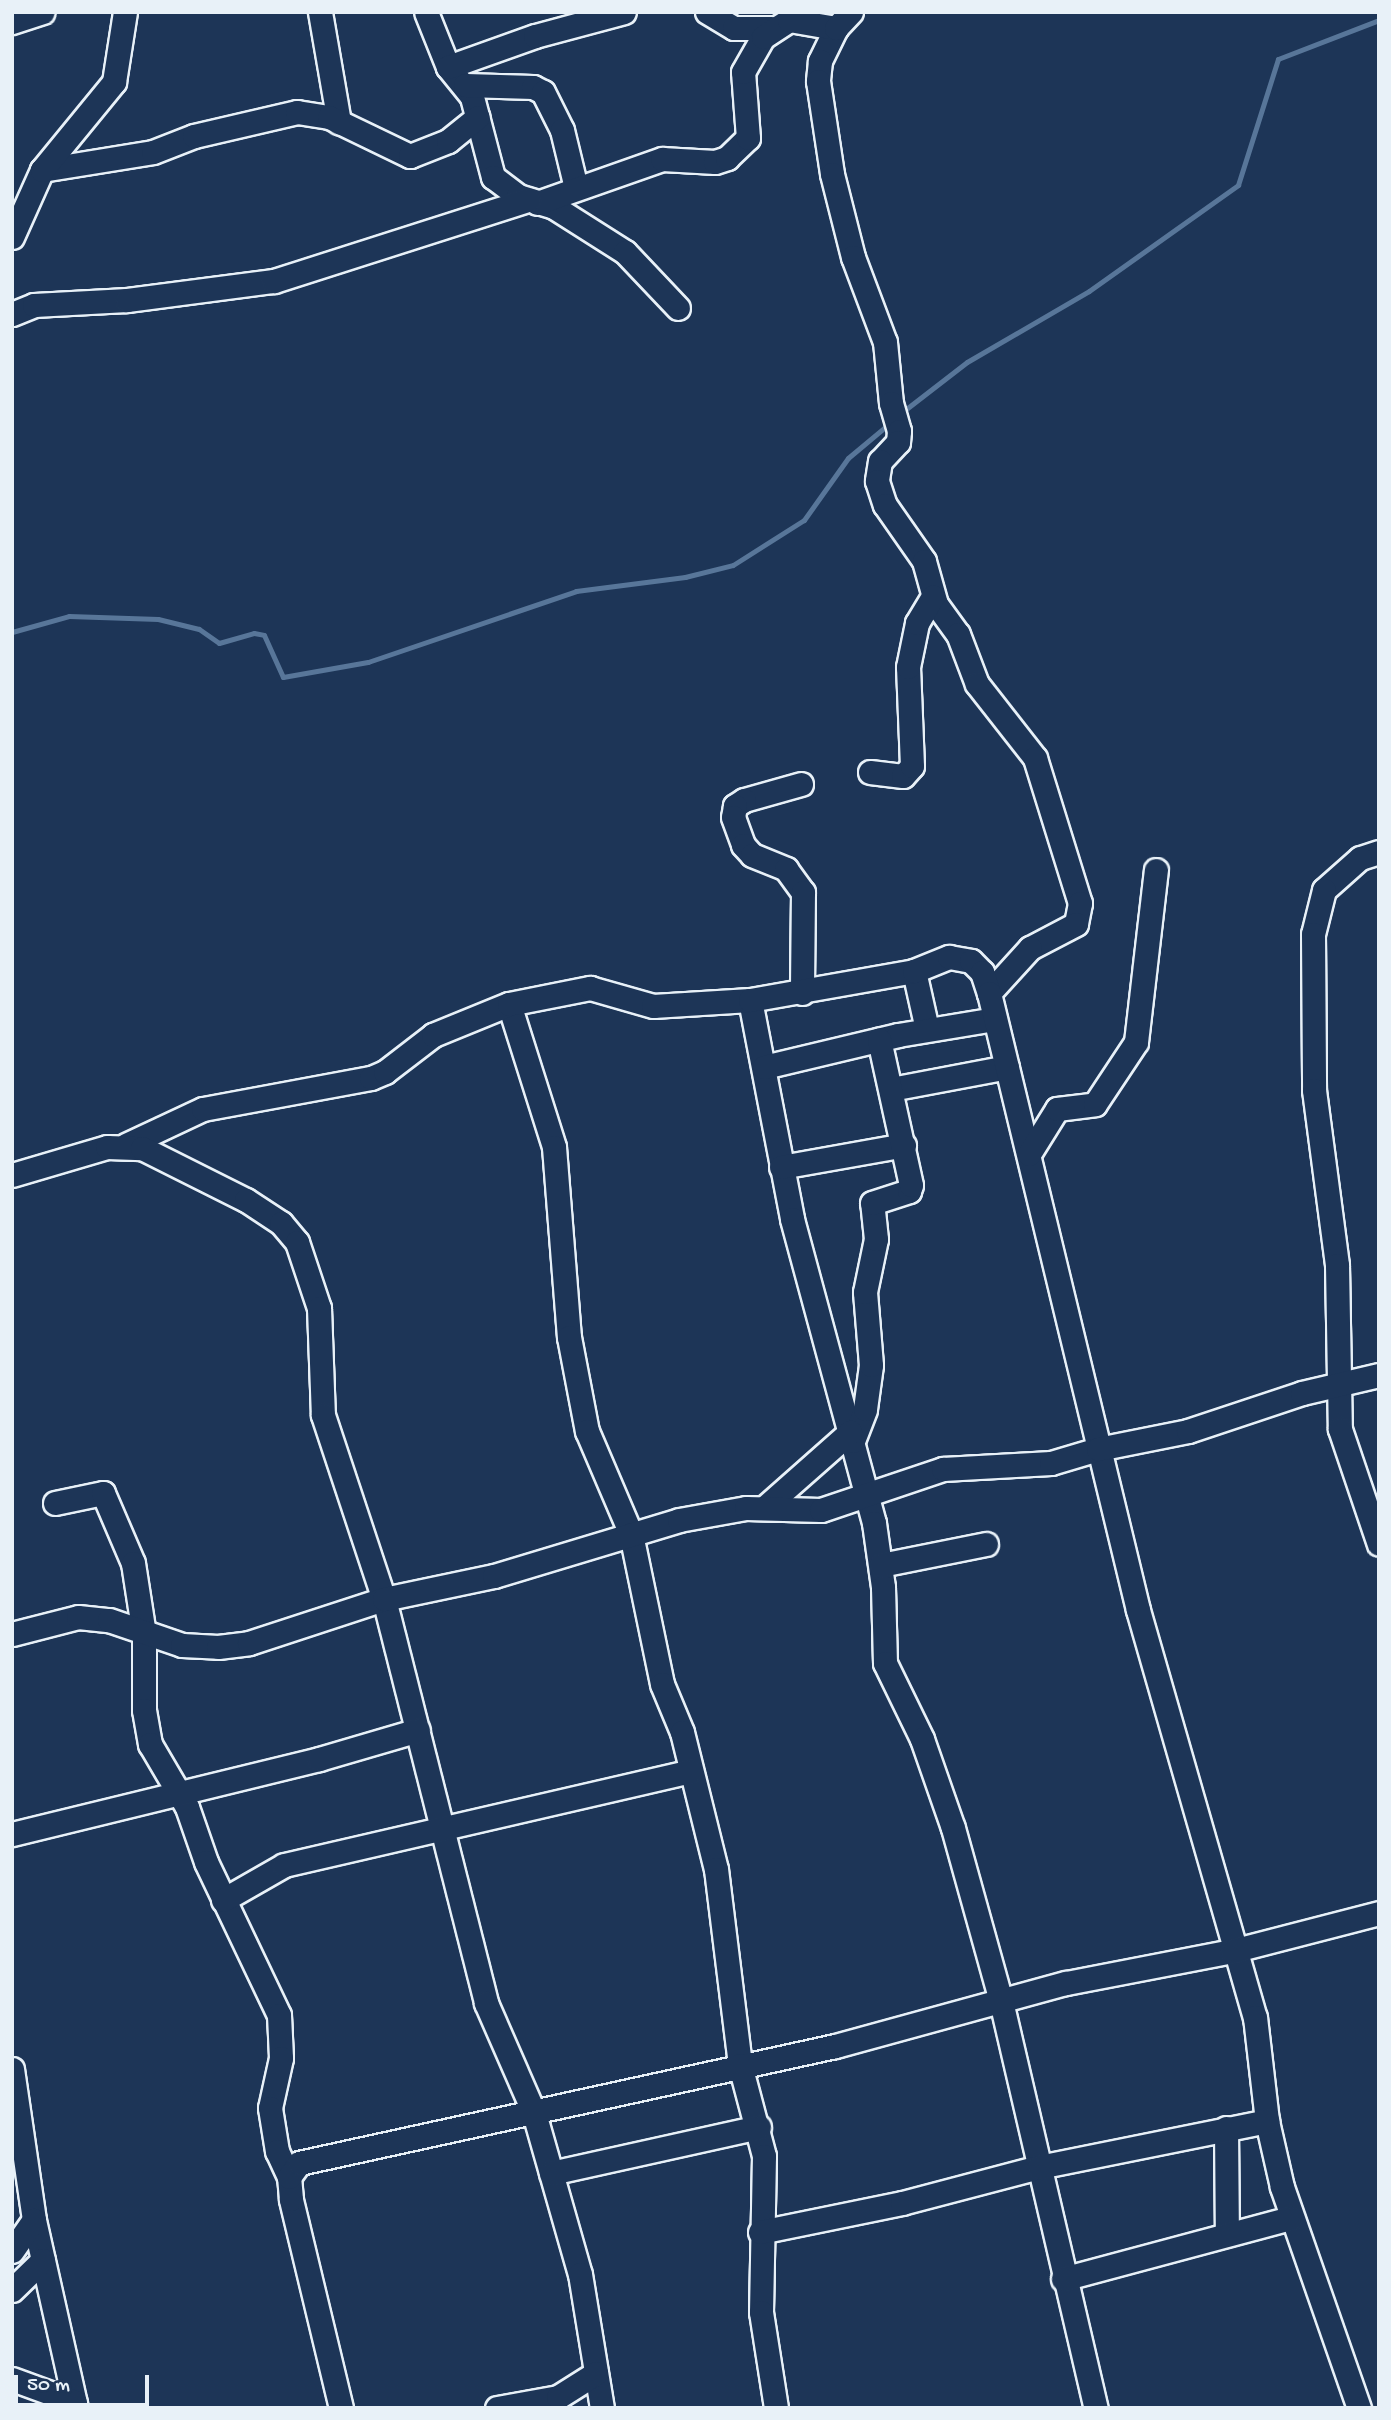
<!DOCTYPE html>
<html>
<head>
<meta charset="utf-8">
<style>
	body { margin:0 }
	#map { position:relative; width:1391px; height:2420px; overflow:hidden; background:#1d3557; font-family:"Gochi Hand",sans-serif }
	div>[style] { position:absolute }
	.stream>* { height:5px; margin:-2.5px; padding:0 2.5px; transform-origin:2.5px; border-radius:2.5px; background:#587699 }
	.roads { filter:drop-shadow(2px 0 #e8f1f8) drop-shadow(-2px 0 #e8f1f8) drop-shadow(0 2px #e8f1f8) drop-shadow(0 -2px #e8f1f8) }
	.minor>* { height:23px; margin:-11.5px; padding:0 11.5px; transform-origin:11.5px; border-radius:11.5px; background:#1d3557 }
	span { translate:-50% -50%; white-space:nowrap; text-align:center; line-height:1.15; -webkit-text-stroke:5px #1d3557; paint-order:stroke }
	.frame { position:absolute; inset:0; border:14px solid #e8f1f8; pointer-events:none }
	.scale { position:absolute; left:14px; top:2375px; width:135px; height:32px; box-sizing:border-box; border:4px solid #e8f1f8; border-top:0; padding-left:9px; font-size:21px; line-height:24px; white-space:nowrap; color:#e8f1f8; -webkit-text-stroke:5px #1d3557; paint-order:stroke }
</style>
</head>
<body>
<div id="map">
	<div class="stream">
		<div style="left:901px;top:413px;width:83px;rotate:-37.7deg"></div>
		<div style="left:967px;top:362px;width:141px;rotate:-30.2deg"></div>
		<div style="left:1089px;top:291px;width:183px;rotate:-35.4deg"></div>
		<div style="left:1238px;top:185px;width:132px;rotate:-72.4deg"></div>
		<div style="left:1278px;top:59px;width:108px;rotate:-21.1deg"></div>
		<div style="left:12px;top:632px;width:59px;rotate:-15.7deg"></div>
		<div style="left:69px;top:616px;width:89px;rotate:1.9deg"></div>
		<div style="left:158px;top:619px;width:42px;rotate:13.7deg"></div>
		<div style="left:199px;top:629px;width:24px;rotate:35deg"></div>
		<div style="left:219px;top:643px;width:36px;rotate:-16deg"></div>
		<div style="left:254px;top:633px;width:10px;rotate:11deg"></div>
		<div style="left:264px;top:635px;width:46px;rotate:65.7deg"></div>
		<div style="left:283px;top:677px;width:86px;rotate:-10deg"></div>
		<div style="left:368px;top:662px;width:220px;rotate:-18.8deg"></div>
		<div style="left:576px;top:591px;width:110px;rotate:-7.3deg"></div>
		<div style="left:685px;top:577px;width:49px;rotate:-14deg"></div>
		<div style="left:733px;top:565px;width:84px;rotate:-32.4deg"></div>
		<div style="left:804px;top:520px;width:76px;rotate:-54.6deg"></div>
		<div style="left:848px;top:458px;width:56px;rotate:-39.9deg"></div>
	</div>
	<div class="roads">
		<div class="minor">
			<div style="left:320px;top:12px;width:112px;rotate:80.2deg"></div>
			<div style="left:426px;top:12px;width:59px;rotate:68.2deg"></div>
			<div style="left:448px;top:67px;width:38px;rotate:51deg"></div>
			<div style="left:472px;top:97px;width:83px;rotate:75.3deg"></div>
			<div style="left:493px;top:177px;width:31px;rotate:37deg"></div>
			<div style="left:518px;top:196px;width:38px;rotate:17deg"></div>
			<div style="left:554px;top:207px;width:84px;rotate:32.4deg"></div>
			<div style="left:625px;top:252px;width:77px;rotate:46.6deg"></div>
			<div style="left:707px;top:12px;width:31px;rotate:31deg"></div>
			<div style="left:734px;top:28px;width:37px"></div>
			<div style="left:12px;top:22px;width:32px;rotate:-18deg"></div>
			<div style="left:836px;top:28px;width:37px;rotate:116deg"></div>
			<div style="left:820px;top:61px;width:20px;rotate:96deg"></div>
			<div style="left:818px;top:81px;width:94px;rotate:81.4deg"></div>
			<div style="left:832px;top:174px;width:86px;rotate:75.8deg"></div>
			<div style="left:853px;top:257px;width:91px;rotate:69.4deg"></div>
			<div style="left:885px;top:342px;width:61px;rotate:84.4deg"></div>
			<div style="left:891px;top:403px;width:29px;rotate:74deg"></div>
			<div style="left:899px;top:431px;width:11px;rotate:95deg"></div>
			<div style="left:898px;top:442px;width:26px;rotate:133deg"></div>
			<div style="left:880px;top:461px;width:20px;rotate:99deg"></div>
			<div style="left:877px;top:481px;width:25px;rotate:72deg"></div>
			<div style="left:885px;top:505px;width:68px;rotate:55.1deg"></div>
			<div style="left:924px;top:561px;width:45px;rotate:74.4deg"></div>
			<div style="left:936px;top:604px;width:37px;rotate:54deg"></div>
			<div style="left:958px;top:634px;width:53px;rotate:69.2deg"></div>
			<div style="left:977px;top:684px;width:94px;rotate:51.9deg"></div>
			<div style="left:1035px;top:758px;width:152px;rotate:72.8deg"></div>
			<div style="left:1080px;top:903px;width:21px;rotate:101deg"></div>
			<div style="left:1076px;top:924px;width:52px;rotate:152.4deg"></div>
			<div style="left:1030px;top:948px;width:61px;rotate:132.3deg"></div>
			<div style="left:448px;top:67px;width:92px;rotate:-19.6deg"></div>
			<div style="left:535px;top:36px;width:92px;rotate:-15.1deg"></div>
			<div style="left:465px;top:85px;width:68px;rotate:1.7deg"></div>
			<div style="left:533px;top:87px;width:11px;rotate:27deg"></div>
			<div style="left:543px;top:92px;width:42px;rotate:63.4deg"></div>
			<div style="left:562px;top:130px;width:60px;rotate:76.4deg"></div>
			<div style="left:42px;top:170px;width:112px;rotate:-9.2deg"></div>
			<div style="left:153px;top:152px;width:44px;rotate:-21.3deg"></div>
			<div style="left:194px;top:136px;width:106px;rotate:-13.1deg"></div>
			<div style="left:297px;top:112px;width:32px;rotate:9deg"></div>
			<div style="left:329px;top:117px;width:90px;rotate:25.7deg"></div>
			<div style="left:410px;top:156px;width:41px;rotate:-21.5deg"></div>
			<div style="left:448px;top:141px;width:38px;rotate:-39deg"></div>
			<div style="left:537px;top:203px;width:133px;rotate:-19.4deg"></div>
			<div style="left:662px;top:159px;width:53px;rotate:3.2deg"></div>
			<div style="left:715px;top:162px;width:13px;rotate:-18deg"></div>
			<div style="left:727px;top:158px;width:29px;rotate:-44deg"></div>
			<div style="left:748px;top:138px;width:66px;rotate:-94.3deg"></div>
			<div style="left:743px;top:72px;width:40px;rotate:-60.3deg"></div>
			<div style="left:763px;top:37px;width:31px;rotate:-33deg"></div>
			<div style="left:789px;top:20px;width:48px;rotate:9.7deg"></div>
			<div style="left:836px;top:28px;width:22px;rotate:-47deg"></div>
			<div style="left:12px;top:237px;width:73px;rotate:-65.9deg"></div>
			<div style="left:42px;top:170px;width:114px;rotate:-50.7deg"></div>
			<div style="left:114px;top:82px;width:71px;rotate:-81.1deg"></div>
			<div style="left:12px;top:314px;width:24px;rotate:-22deg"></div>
			<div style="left:34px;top:305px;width:93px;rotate:-3.1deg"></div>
			<div style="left:127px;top:300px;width:148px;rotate:-7.4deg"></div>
			<div style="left:274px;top:281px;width:267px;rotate:-17.7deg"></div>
			<div style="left:870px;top:772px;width:33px;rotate:7deg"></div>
			<div style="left:903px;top:776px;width:13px;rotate:-48deg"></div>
			<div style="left:912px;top:766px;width:99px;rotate:-92.3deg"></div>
			<div style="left:908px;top:667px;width:45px;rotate:-78.4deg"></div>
			<div style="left:917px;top:623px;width:31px;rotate:-59deg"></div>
			<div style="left:801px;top:784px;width:59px;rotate:164.3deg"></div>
			<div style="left:744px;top:800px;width:11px;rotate:146deg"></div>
			<div style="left:735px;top:806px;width:11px;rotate:100deg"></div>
			<div style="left:733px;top:817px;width:30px;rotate:70deg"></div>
			<div style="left:743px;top:845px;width:13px;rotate:48deg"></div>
			<div style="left:752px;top:855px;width:37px;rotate:22deg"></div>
			<div style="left:786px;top:869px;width:29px;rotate:54deg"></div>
			<div style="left:803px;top:892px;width:101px;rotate:90.6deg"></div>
			<div style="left:1379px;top:852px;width:20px;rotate:162deg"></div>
			<div style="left:1360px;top:858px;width:48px;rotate:138.4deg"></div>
			<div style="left:1324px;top:890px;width:45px;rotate:104deg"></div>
			<div style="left:1313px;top:934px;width:156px;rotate:89.6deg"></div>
			<div style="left:1314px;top:1090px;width:177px;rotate:82.5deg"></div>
			<div style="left:1337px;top:1265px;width:164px;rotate:89deg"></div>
			<div style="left:1340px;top:1429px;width:121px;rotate:71.3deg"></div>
			<div style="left:914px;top:971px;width:59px;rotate:77.4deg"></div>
			<div style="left:750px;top:1000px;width:223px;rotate:79.1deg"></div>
			<div style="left:792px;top:1219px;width:315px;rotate:74.9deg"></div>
			<div style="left:874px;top:1523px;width:65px;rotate:82deg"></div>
			<div style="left:883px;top:1587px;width:76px;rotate:88.5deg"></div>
			<div style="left:885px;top:1663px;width:85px;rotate:64deg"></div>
			<div style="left:922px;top:1739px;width:94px;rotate:70.8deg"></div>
			<div style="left:953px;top:1828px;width:180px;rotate:74.5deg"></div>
			<div style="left:1001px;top:2001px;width:418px;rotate:76.9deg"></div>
			<div style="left:509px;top:1004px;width:150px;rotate:72.5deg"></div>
			<div style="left:554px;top:1147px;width:191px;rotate:85.5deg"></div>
			<div style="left:569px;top:1337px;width:96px;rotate:79.2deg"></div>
			<div style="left:587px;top:1431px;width:112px;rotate:66.9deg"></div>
			<div style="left:631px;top:1534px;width:153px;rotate:78.3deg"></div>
			<div style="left:662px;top:1684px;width:52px;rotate:67.4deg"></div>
			<div style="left:682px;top:1732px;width:141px;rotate:76.1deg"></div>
			<div style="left:716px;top:1869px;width:197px;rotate:83deg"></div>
			<div style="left:740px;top:2065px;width:94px;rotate:75.2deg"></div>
			<div style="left:764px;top:2156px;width:156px;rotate:91.1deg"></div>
			<div style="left:761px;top:2312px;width:97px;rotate:81.1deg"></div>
			<div style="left:764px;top:1067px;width:138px;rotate:-13.4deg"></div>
			<div style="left:898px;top:1035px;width:98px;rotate:-9.4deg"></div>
			<div style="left:891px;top:1089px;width:118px;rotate:-10.7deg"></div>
			<div style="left:126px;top:1145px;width:85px;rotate:-25.1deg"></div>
			<div style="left:203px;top:1109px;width:171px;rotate:-10.5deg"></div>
			<div style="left:371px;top:1078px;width:15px;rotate:-23deg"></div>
			<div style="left:385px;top:1072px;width:61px;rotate:-37.6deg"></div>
			<div style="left:433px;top:1035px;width:82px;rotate:-22.2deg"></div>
			<div style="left:509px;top:1004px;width:83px;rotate:-11.2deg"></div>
			<div style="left:590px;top:988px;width:66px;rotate:15.9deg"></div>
			<div style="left:653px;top:1006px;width:97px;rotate:-3.5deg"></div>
			<div style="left:750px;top:1000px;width:167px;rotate:-10deg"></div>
			<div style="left:914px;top:971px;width:38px;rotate:-22deg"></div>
			<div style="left:949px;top:957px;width:22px;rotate:10deg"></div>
			<div style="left:971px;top:961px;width:16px;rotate:45deg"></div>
			<div style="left:982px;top:972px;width:22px;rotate:72deg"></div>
			<div style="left:989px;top:993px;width:635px;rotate:76.42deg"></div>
			<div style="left:1138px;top:1610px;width:423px;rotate:74deg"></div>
			<div style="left:1255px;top:2017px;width:105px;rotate:83.4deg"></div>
			<div style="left:1267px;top:2121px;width:68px;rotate:77.2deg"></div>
			<div style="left:1282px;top:2187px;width:234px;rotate:70.8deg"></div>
			<div style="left:1029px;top:1154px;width:53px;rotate:-58.1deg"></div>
			<div style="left:1057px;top:1109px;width:38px;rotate:-7deg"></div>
			<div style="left:1095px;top:1104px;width:74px;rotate:-56.5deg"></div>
			<div style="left:1136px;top:1042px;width:173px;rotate:-83.4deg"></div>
			<div style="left:781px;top:1167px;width:125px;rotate:-10.1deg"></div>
			<div style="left:12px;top:1175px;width:99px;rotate:-16.4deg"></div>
			<div style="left:107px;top:1147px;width:35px;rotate:2deg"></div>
			<div style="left:142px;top:1148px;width:116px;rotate:26.6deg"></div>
			<div style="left:246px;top:1200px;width:42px;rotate:33.3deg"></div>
			<div style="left:281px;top:1223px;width:25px;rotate:50deg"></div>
			<div style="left:297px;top:1242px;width:70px;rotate:71.6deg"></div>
			<div style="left:319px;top:1308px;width:107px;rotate:87.9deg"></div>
			<div style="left:323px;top:1415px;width:194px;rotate:71.7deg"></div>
			<div style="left:384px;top:1599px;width:417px;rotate:75.8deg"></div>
			<div style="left:486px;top:2003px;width:120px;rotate:66.4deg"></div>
			<div style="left:534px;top:2113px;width:167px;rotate:74.1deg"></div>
			<div style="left:580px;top:2274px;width:136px;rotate:80.7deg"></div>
			<div style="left:853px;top:1441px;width:34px;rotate:-69deg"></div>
			<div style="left:865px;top:1409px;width:44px;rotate:-82.2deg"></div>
			<div style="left:871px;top:1365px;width:73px;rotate:-94.7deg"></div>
			<div style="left:865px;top:1292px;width:54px;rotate:-78.3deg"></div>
			<div style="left:876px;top:1239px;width:36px;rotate:-96deg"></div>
			<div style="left:872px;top:1203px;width:39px;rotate:-18deg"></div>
			<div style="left:909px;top:1191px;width:6px;rotate:-72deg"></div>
			<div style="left:911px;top:1185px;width:149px;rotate:-102.4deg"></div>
			<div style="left:55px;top:1503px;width:49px;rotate:-11.8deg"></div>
			<div style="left:103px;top:1493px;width:76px;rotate:66.8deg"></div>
			<div style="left:133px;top:1563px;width:72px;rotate:81.2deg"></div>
			<div style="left:144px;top:1634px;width:76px;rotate:90deg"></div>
			<div style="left:144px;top:1710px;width:35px;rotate:80deg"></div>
			<div style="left:150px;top:1744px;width:73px;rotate:59.6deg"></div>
			<div style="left:187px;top:1807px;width:58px;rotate:70.9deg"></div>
			<div style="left:206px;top:1862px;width:170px;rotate:64.5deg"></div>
			<div style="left:279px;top:2015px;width:43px;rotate:87.3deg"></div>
			<div style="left:281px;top:2058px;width:51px;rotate:102.4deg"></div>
			<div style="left:270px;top:2108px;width:44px;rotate:80.8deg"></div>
			<div style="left:277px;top:2151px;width:29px;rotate:65deg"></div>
			<div style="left:764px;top:1508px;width:115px;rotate:-41.5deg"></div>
			<div style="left:881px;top:1565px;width:107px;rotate:-11.3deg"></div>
			<div style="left:12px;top:1634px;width:68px;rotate:-14.4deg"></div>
			<div style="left:78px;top:1617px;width:31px;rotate:6deg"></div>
			<div style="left:109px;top:1620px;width:77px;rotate:18.9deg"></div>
			<div style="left:182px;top:1645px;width:36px;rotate:3deg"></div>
			<div style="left:218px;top:1647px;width:31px;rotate:-7deg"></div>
			<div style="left:249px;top:1643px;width:142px;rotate:-18.1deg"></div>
			<div style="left:384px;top:1599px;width:112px;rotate:-11.8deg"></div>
			<div style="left:494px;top:1576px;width:193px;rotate:-16.8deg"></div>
			<div style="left:679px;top:1520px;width:68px;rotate:-10.2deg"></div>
			<div style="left:746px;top:1508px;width:75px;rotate:1.5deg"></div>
			<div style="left:821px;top:1510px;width:129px;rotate:-18.6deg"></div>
			<div style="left:943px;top:1469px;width:108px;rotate:-3.2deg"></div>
			<div style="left:1051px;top:1463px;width:49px;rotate:-16.6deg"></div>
			<div style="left:1098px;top:1449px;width:92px;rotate:-11.3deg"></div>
			<div style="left:1188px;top:1431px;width:120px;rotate:-18.4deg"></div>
			<div style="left:1302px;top:1393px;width:79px;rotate:-13.2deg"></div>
			<div style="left:12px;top:1834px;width:316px;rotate:-13.7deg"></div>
			<div style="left:319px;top:1759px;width:103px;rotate:-16.3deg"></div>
			<div style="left:223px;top:1900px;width:70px;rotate:-29.8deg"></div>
			<div style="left:284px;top:1865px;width:417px;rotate:-13deg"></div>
			<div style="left:12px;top:2069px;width:153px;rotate:81.7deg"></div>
			<div style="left:34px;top:2220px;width:193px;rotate:77.4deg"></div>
			<div style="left:1226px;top:2128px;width:105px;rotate:89.5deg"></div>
			<div style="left:551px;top:2173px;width:213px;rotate:-12.5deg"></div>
			<div style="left:760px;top:2232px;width:145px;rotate:-11.5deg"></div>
			<div style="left:902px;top:2203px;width:142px;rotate:-14.7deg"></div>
			<div style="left:1039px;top:2167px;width:233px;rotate:-11.4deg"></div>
			<div style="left:12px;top:2251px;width:38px;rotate:-55deg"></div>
			<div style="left:1063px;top:2279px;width:236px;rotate:-15deg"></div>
			<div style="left:12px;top:2290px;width:43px;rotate:-44.1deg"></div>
			<div style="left:12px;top:2379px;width:67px;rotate:20.1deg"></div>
			<div style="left:341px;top:2408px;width:215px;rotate:-103.5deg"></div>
			<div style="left:291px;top:2199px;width:22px;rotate:-95deg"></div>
			<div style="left:289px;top:2177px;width:17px;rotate:-54deg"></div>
			<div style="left:299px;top:2163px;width:549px;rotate:-12.31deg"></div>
			<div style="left:835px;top:2046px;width:239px;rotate:-15.3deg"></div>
			<div style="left:1066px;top:1983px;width:169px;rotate:-10.9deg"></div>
			<div style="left:1232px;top:1951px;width:152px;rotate:-14.5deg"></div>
			<div style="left:497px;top:2408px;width:62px;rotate:-10.2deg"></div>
			<div style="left:558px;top:2397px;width:45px;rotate:-32.3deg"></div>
		</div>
	</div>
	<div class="frame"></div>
	<div class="scale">50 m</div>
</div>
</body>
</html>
